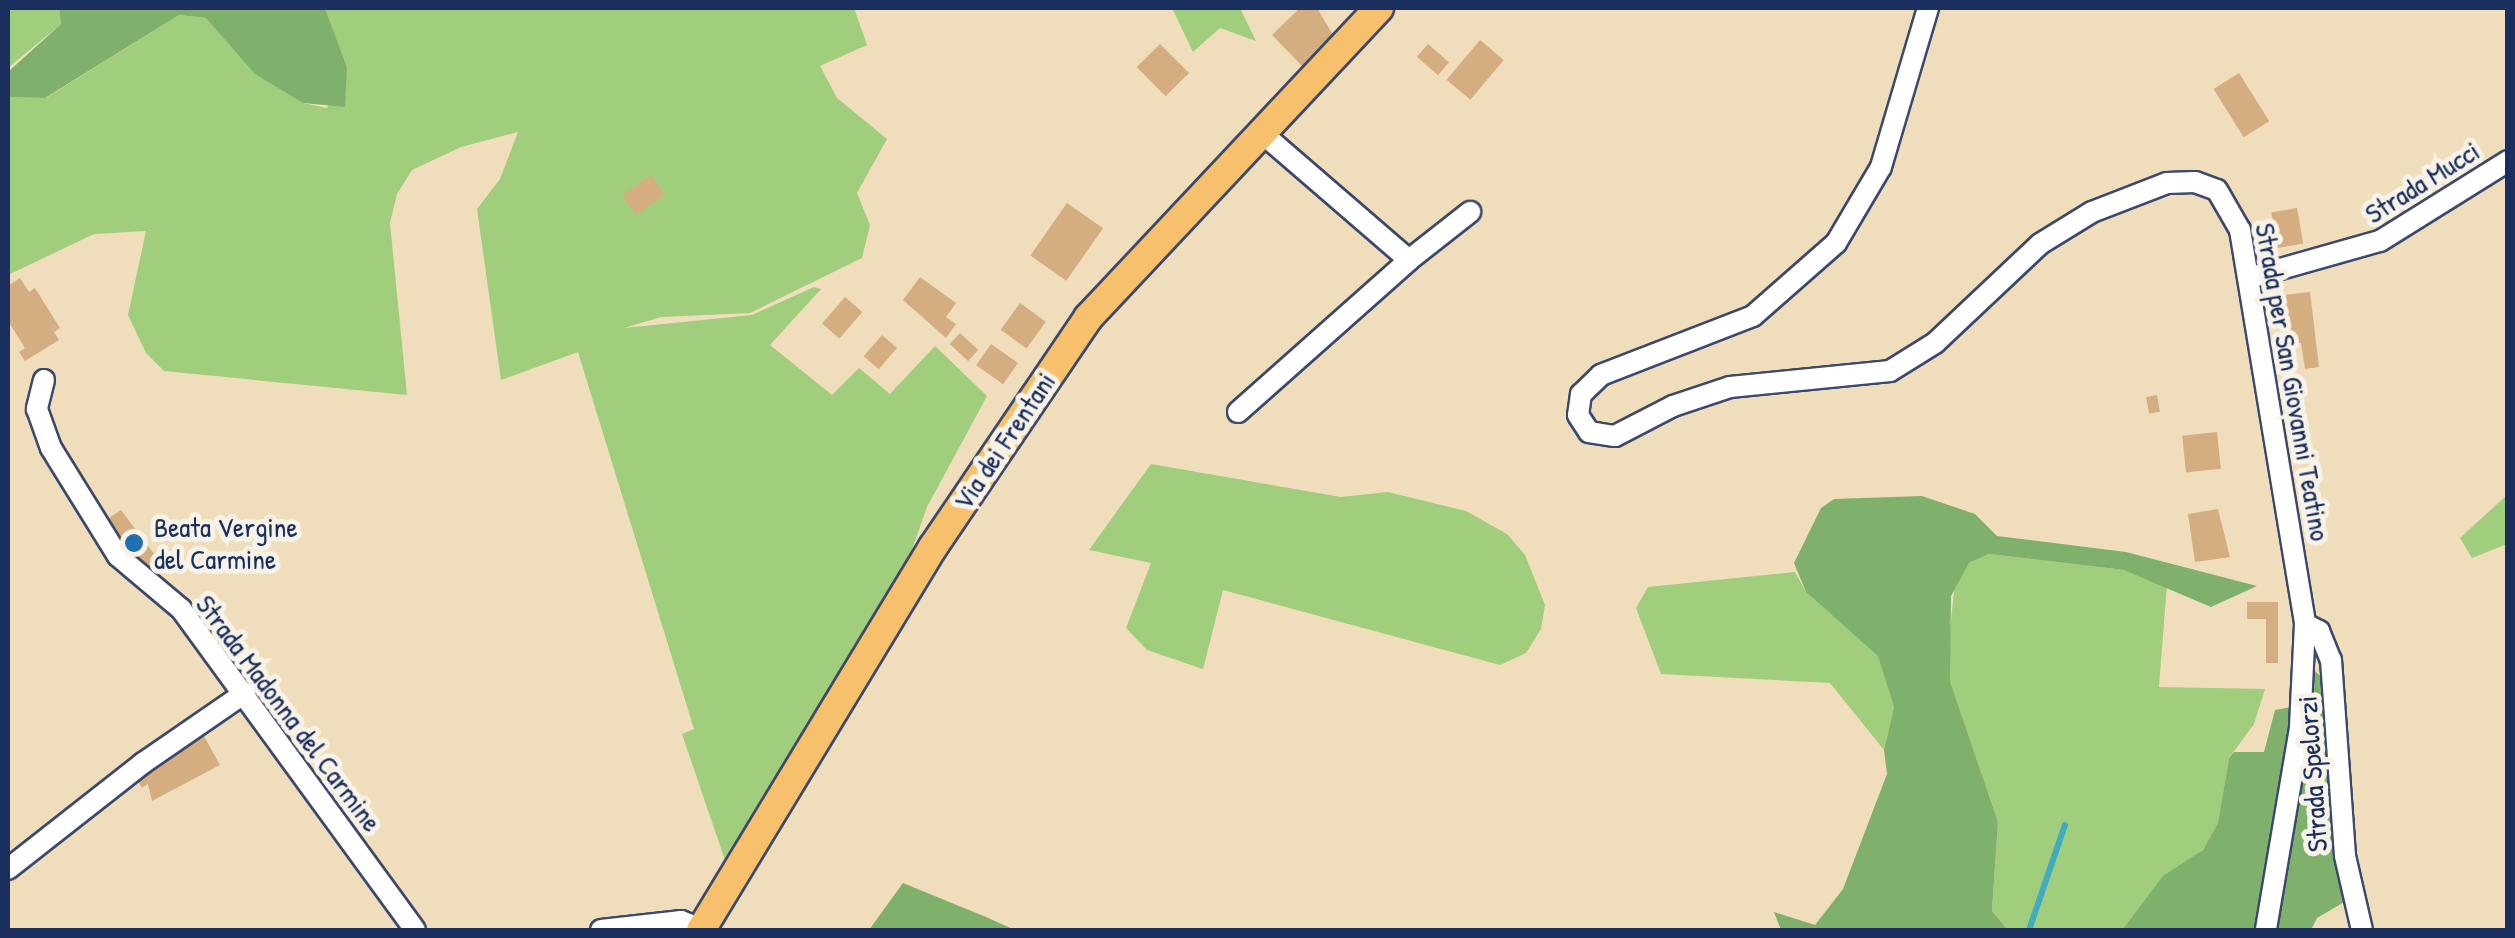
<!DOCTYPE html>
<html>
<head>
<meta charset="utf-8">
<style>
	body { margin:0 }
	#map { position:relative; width:2515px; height:938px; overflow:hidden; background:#f0ddbc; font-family:"Patrick Hand",sans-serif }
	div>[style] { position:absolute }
	.green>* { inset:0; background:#a0ce7c }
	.forest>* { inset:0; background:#80b16c }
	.stream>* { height:6px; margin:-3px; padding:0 3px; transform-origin:3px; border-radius:3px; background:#41abc0 }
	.building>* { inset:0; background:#d4ae80; transform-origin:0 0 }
	.roads { filter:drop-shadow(2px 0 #3b496c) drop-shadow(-2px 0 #3b496c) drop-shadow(0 2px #3b496c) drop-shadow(0 -2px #3b496c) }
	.minor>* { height:20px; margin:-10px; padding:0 10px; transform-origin:10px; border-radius:10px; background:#fff }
	.major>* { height:28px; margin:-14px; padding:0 14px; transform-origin:14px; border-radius:14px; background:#f7c06c }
	.dots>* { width:28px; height:28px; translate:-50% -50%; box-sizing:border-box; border:5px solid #f7f3e8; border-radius:50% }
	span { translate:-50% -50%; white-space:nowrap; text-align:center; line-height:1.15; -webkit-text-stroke:10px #f7f3e8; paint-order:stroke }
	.street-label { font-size:28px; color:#1b2f5e }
	.poi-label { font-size:28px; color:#1b2f5e }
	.left { translate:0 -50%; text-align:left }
	.frame { position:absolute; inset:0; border:10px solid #1b2f5e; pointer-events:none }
</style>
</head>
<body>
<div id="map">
	<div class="green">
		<div style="clip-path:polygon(8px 8px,59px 8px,61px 24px,8px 68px)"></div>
		<div style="clip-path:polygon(325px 8px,854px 8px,867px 45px,820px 66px,837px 98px,887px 139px,857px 193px,870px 225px,862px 258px,750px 313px,661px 317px,624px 328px,752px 315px,814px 287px,821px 289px,770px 345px,832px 395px,859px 368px,890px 394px,935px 346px,987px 396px,927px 507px,905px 569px,727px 866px,682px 734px,694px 729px,578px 352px,501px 380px,477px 209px,500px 179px,518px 132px,461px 147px,412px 170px,397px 194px,390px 223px,407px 395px,164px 371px,146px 353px,128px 315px,146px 231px,94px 234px,8px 275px,8px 97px,46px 98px,179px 15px,206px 18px,303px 103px,327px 108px,347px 67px)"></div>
		<div style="clip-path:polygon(1172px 8px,1240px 8px,1256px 41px,1220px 28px,1193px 52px)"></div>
		<div style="clip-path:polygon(1151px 464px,1341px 497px,1388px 492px,1466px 511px,1507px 534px,1525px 555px,1545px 605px,1541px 629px,1526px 653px,1500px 665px,1223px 590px,1203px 669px,1147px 650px,1126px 628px,1151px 563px,1089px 550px)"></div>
		<div style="clip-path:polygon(2507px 495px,2507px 544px,2472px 558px,2460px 538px)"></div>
		<div style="clip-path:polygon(1989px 554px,2124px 570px,2167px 584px,2159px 687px,2265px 689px,2254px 724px,2229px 758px,2218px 824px,2203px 850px,2148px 896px,2122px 930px,2008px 930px,1992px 911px,1998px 822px,1950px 681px,1948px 650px,1955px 582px,1969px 563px)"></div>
		<div style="clip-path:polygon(1795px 572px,1806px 592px,1879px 656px,1894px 707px,1884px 750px,1830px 683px,1661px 674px,1636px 608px,1648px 587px)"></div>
	</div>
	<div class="forest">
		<div style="clip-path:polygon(59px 8px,325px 8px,347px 67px,345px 107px,303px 103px,255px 74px,206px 18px,179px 15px,45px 98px,8px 97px,8px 72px,61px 24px)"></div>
		<div style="clip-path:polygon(1922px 496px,1975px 514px,1997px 536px,2126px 552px,2257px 586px,2211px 607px,2124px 570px,1989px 554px,1969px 563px,1951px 596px,1950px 681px,1998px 822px,1992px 911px,2008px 930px,1781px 930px,1774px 912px,1815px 925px,1843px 889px,1887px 774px,1884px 750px,1894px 707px,1878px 656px,1806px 592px,1794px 563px,1821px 508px,1834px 499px)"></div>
		<div style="clip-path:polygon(2310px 667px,2323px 678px,2346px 901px,2317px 918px,2311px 930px,2273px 930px)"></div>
		<div style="clip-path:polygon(2291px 707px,2256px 930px,2122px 930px,2163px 876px,2203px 850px,2218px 823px,2229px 758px,2234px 752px,2264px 752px,2275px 710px)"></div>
		<div style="clip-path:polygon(903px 883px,986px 917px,1015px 930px,869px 930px)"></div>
	</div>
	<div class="stream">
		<div style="left:2029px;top:930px;width:111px;rotate:-71.1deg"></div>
	</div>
	<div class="building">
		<div style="clip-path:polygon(1300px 8px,1317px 8px,1333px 35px,1302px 66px,1272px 35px)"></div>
		<div style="left:1480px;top:40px;width:31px;height:52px;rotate:40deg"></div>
		<div style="left:1160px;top:44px;width:41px;height:33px;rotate:45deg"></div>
		<div style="left:1428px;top:44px;width:28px;height:17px;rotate:41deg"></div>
		<div style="left:2239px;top:73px;width:57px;height:30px;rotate:58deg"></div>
		<div style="left:651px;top:175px;width:24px;height:35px;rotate:55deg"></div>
		<div style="left:1067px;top:203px;width:44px;height:64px;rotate:35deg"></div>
		<div style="left:2297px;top:208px;width:36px;height:26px;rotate:80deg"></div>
		<div style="clip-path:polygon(920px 277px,956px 303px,946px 317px,956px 324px,946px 338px,903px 300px)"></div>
		<div style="clip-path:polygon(20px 278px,29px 292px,35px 288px,60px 328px,54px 332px,59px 340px,25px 361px,19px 352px,25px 348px,8px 321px,8px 286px)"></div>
		<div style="clip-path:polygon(2310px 292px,2319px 367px,2305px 369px,2301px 343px,2289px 344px,2283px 295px)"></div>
		<div style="left:845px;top:297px;width:23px;height:35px;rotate:41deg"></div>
		<div style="left:1020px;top:303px;width:32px;height:33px;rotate:36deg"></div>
		<div style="left:960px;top:333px;width:25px;height:15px;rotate:43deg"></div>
		<div style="left:882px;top:335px;width:20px;height:28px;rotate:41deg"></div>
		<div style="left:991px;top:344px;width:33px;height:26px;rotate:35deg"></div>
		<div style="left:2157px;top:395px;width:17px;height:11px;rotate:80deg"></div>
		<div style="left:2217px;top:432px;width:37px;height:35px;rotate:84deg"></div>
		<div style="clip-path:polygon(2218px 509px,2230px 557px,2195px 562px,2188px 514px)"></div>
		<div style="clip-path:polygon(121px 510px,161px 563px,143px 575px,106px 520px)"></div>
		<div style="clip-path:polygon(2247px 602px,2278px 602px,2278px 663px,2266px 663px,2266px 619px,2247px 619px)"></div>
		<div style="clip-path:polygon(204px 736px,220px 765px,152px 801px,148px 784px,142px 788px,136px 777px)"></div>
	</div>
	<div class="roads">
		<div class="minor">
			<div style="left:1928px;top:8px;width:166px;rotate:106.5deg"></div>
			<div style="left:1881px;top:167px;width:88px;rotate:120.6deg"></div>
			<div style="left:1836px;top:243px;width:111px;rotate:138.7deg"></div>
			<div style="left:1753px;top:316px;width:163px;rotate:158.8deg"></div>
			<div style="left:1601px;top:375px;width:28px;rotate:136deg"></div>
			<div style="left:1581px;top:394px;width:21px;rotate:98deg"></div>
			<div style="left:1578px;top:415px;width:20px;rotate:57deg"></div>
			<div style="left:1589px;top:432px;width:26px;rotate:9deg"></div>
			<div style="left:1615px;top:436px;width:65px;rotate:-27.3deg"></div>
			<div style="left:1673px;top:406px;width:60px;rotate:-18.4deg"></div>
			<div style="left:1730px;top:387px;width:161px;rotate:-5.7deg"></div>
			<div style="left:1890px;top:371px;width:53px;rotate:-31.9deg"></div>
			<div style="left:1935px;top:343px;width:144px;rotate:-43.3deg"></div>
			<div style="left:2040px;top:244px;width:61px;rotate:-31.6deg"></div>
			<div style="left:2092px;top:212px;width:80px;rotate:-21.1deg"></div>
			<div style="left:2167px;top:183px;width:28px;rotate:-2deg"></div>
			<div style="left:2195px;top:182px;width:23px;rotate:20deg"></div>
			<div style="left:2217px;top:190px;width:46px;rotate:60.1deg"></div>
			<div style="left:2240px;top:230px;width:399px;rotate:80.6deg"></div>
			<div style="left:2305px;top:624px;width:104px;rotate:92.8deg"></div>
			<div style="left:2300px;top:728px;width:205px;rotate:99.6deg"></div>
			<div style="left:1409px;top:260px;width:78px;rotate:-38.2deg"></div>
			<div style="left:2249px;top:278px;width:136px;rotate:-15.8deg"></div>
			<div style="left:2380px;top:241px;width:151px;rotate:-32deg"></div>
			<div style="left:44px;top:380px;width:30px;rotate:104deg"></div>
			<div style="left:37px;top:409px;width:41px;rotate:70.3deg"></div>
			<div style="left:51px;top:448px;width:127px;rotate:58.2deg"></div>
			<div style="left:118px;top:556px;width:82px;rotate:40.1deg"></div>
			<div style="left:181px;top:609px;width:397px;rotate:53.9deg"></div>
			<div style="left:1238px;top:412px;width:229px;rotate:-41.6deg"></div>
			<div style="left:1409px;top:260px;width:194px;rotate:-139.2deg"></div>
			<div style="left:2305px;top:624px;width:16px;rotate:27deg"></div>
			<div style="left:2319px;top:631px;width:31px;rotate:68deg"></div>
			<div style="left:2331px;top:660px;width:196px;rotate:85.9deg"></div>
			<div style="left:2345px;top:856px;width:76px;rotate:77.1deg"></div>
			<div style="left:8px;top:869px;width:172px;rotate:-38.1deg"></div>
			<div style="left:143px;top:763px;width:124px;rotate:-34.5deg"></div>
			<div style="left:601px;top:930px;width:81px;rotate:-6.4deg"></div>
			<div style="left:681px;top:921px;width:22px;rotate:21deg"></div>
		</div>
		<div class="major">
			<div style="left:701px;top:930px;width:448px;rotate:-58.8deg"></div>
			<div style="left:933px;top:547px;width:277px;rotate:-55.9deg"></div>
			<div style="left:1088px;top:318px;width:425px;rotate:-46.8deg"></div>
		</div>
	</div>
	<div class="dots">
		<div style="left:134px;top:543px;background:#1f6fb2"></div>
	</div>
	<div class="street-label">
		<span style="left:2422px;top:182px;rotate:-32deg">Strada Mucci</span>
		<span style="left:2293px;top:382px;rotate:80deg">Strada per San Giovanni Teatino</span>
		<span style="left:1004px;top:441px;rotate:-56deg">Via dei Frentani</span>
		<span style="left:289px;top:713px;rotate:53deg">Strada Madonna del Carmine</span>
		<span style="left:2312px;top:774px;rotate:-94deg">Strada Spelorzi</span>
	</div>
	<div class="poi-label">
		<span class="left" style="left:154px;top:543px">Beata Vergine<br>del Carmine</span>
	</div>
	<div class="frame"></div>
</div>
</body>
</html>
